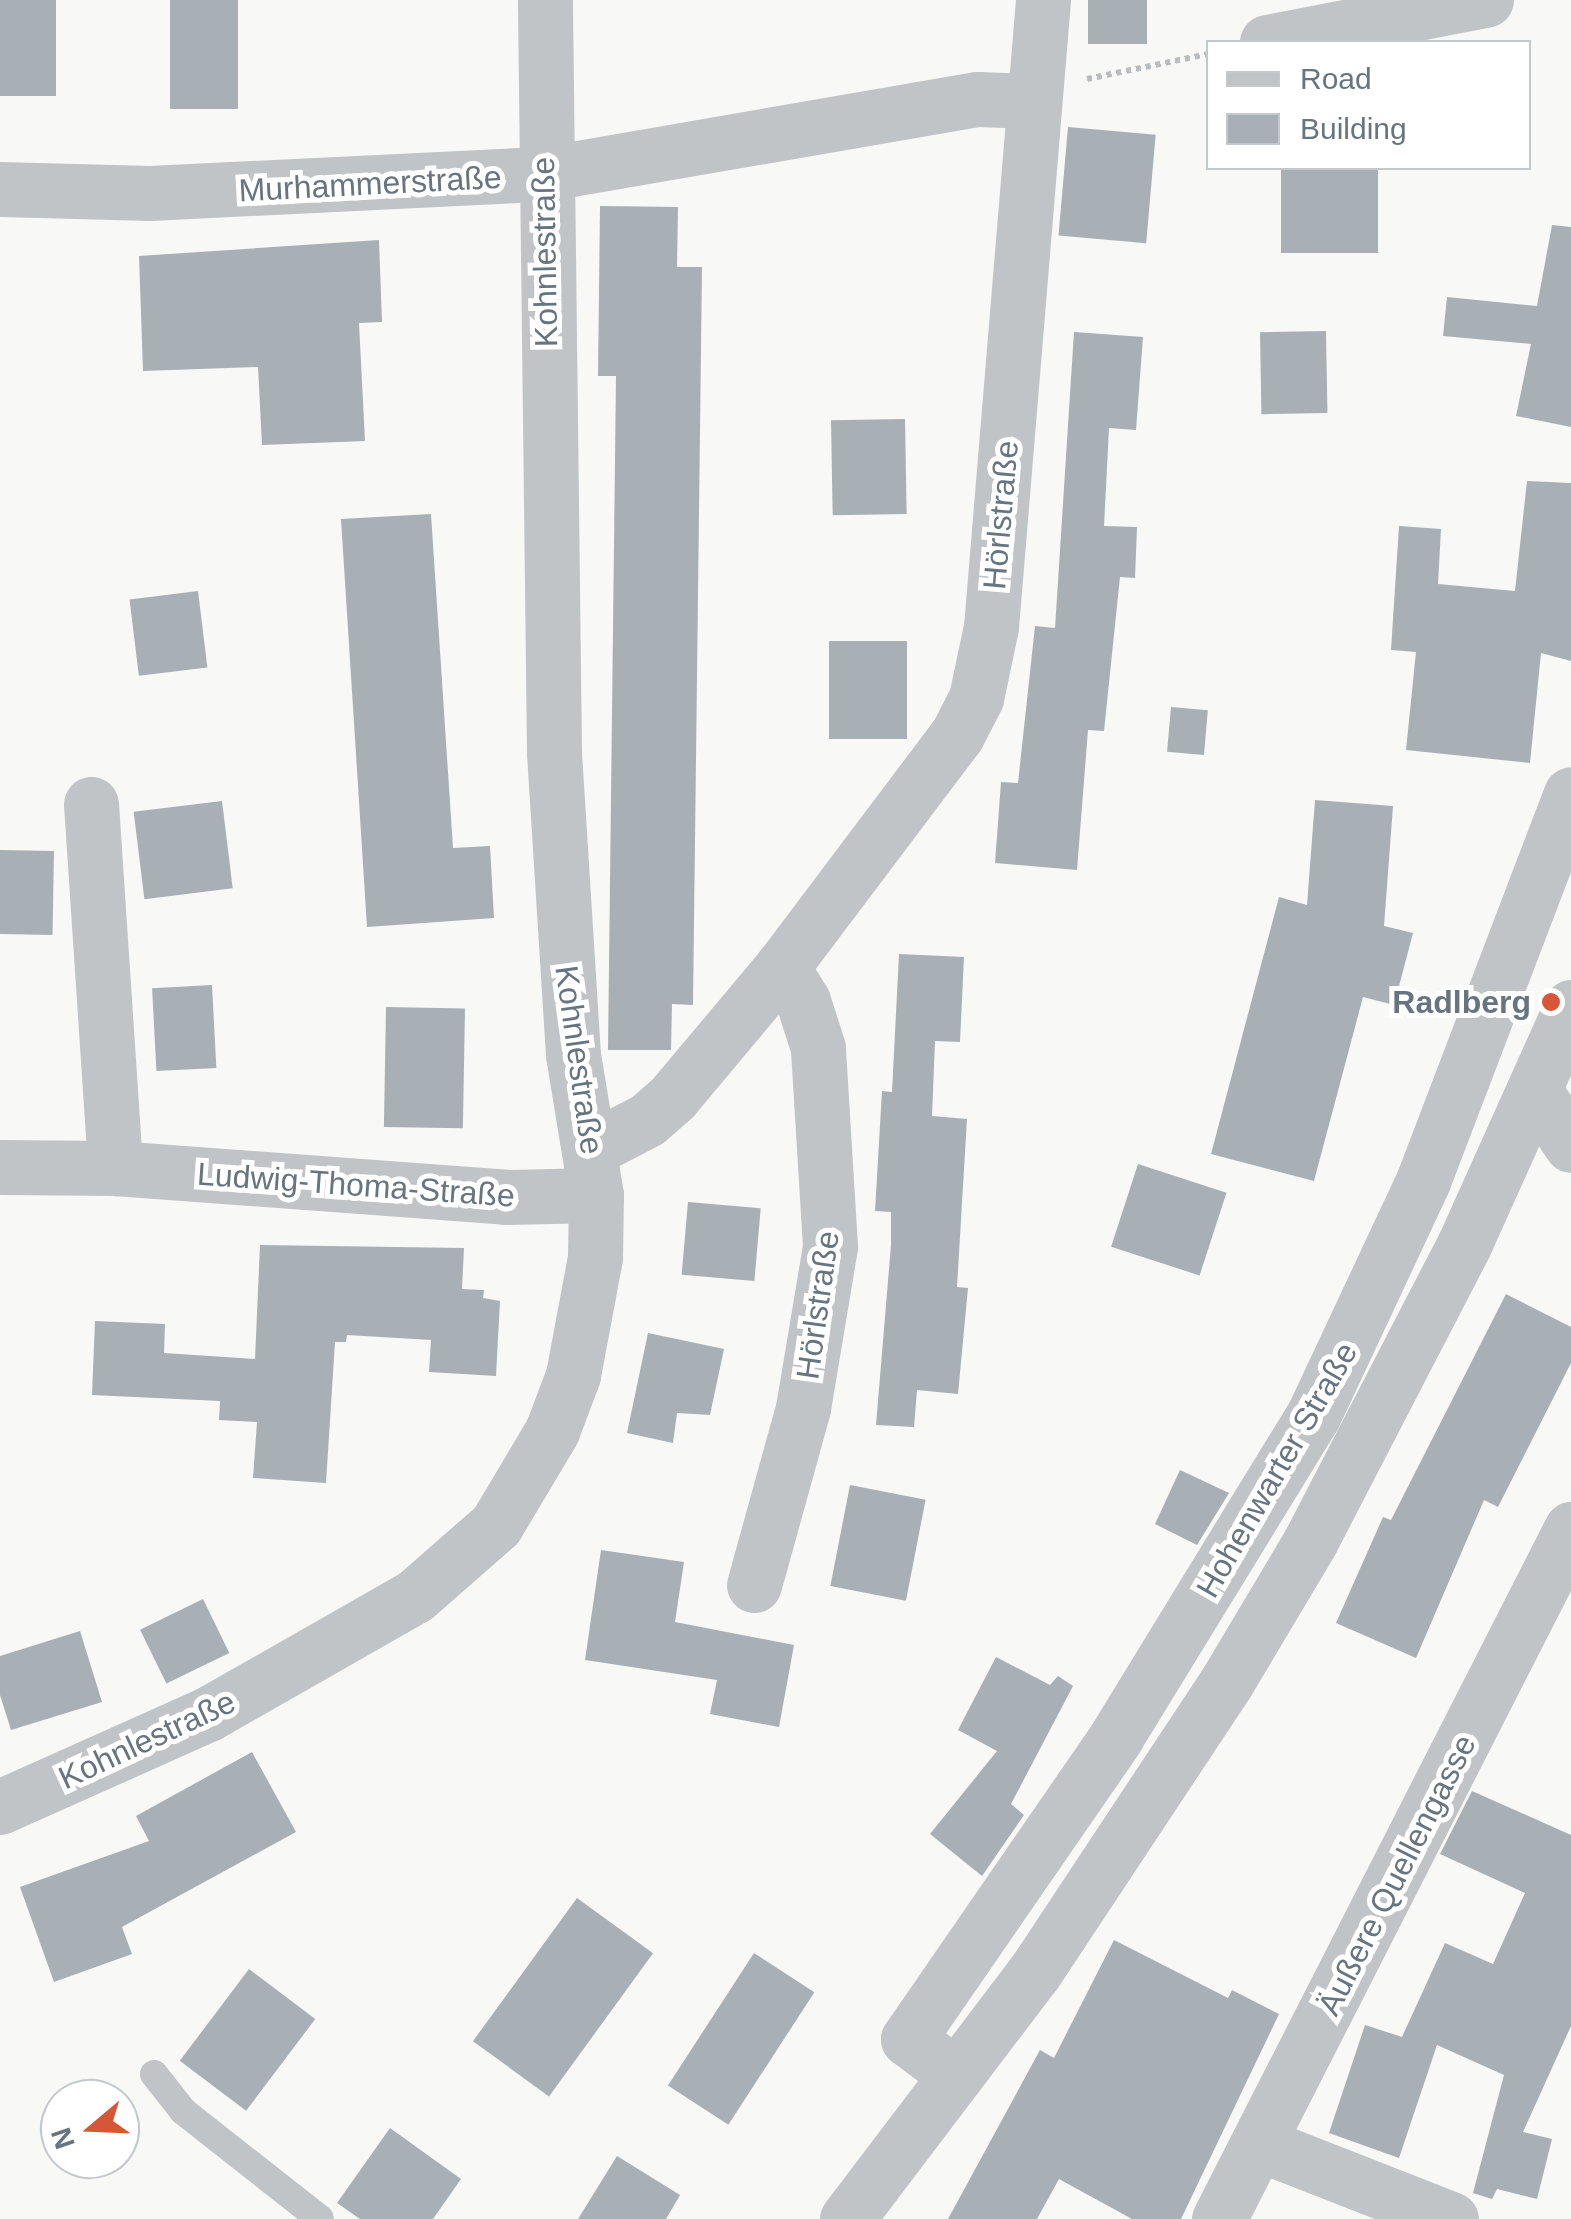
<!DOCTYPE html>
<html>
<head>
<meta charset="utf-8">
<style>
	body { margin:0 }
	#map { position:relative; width:1571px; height:2219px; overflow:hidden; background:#f8f8f6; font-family:Helvetica,sans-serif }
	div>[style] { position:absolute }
	.building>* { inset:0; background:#a8afb5; transform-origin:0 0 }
	.path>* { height:6px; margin-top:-3px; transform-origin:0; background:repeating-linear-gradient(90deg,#babdbf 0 5px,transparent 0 10px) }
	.service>* { height:28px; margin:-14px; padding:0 14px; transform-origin:14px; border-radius:14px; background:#c0c4c7 }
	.minor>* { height:55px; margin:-27.5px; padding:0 27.5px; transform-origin:27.5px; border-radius:27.5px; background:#c0c4c7 }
	.tertiary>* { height:55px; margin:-27.5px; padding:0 27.5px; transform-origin:27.5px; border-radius:27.5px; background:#c0c4c7 }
	.dots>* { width:28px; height:28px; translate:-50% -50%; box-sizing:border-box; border:5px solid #fff; border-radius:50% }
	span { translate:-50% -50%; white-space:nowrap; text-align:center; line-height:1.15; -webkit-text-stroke:10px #fff; paint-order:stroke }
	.street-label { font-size:32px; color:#66757f }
	.poi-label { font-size:32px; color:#66757f; font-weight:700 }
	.right { translate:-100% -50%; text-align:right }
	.legend { position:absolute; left:1206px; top:40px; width:325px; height:130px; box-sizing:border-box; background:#fff; border:2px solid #c2c8cc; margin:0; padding:12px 18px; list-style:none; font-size:30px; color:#66757f }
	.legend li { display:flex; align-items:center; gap:20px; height:50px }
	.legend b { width:50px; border:2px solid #c2c8cc }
	.north { position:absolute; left:40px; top:2079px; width:100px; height:100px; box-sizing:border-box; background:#fff; border:2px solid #c2c8cc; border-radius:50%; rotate:251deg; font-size:28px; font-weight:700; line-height:40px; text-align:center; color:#66757f }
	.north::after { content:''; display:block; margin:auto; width:35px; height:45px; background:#d75638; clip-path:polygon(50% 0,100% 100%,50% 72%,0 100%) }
</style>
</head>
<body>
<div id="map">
	<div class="building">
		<div style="left:0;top:0;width:56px;height:96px"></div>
		<div style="left:170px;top:0;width:68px;height:109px"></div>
		<div style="left:1088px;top:0;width:59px;height:44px"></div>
		<div style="left:1068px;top:127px;width:88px;height:109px;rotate:5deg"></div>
		<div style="left:1281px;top:168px;width:97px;height:85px"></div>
		<div style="clip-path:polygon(600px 206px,678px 207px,677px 267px,702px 267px,693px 1005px,672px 1004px,671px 1050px,608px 1050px,616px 376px,598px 376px)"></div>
		<div style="clip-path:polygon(1552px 225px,1571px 227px,1571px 427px,1516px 416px,1531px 344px,1443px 336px,1447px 297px,1537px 306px)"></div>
		<div style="clip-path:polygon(379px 240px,382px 322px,359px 323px,365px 441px,262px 445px,258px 367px,143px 371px,139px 256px)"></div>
		<div style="left:1326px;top:331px;width:82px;height:66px;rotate:89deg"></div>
		<div style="clip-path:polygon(1074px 332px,1143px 337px,1136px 430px,1109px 428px,1104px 526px,1137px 527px,1135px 578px,1120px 577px,1104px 731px,1088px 730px,1077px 870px,995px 863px,1001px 782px,1018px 783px,1035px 626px,1055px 628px)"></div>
		<div style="left:905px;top:419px;width:95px;height:74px;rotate:89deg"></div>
		<div style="clip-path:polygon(1527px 481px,1571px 483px,1571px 661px,1541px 653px,1530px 763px,1406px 750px,1416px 652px,1391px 650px,1399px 526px,1441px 529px,1438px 584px,1515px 591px)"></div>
		<div style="clip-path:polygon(431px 514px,453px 848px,490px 846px,494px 918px,367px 927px,341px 519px)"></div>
		<div style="left:198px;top:591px;width:77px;height:69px;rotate:83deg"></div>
		<div style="left:829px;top:641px;width:78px;height:98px"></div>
		<div style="left:1171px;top:707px;width:37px;height:45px;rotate:5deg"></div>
		<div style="clip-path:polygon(1315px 800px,1393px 806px,1384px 926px,1413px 933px,1394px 1005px,1363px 997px,1314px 1181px,1211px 1154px,1279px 897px,1307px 905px)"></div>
		<div style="left:222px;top:801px;width:88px;height:89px;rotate:83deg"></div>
		<div style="left:0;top:850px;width:54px;height:84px;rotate:1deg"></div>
		<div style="clip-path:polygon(899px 954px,964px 957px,960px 1042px,935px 1041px,932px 1116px,967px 1119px,957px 1287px,968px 1288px,958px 1394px,917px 1390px,914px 1427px,876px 1425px,891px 1245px,891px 1212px,875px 1211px,882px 1091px,892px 1092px)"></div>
		<div style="left:212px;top:985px;width:83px;height:60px;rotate:87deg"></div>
		<div style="left:386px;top:1007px;width:79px;height:120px;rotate:1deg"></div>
		<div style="left:1138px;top:1164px;width:93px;height:87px;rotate:18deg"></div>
		<div style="left:688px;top:1202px;width:73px;height:73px;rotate:5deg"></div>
		<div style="clip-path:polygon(260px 1245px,464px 1248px,462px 1289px,484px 1290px,483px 1298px,500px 1301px,496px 1376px,429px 1372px,431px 1340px,347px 1335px,346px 1342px,335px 1342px,326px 1483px,253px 1478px,257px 1422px,219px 1420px,220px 1401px,92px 1395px,95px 1321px,165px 1324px,164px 1353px,255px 1359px)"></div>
		<div style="clip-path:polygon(1506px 1294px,1571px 1327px,1571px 1363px,1498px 1507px,1484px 1500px,1416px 1658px,1336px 1623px,1383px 1517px,1391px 1520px)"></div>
		<div style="clip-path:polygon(648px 1333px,724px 1349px,710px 1415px,677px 1413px,673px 1443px,627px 1433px)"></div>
		<div style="clip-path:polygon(1180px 1470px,1229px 1493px,1197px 1545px,1155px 1524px)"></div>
		<div style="left:850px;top:1485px;width:77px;height:103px;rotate:11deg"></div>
		<div style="clip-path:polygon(601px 1550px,684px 1562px,675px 1622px,794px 1645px,779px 1727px,710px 1714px,717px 1680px,585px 1660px)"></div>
		<div style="left:203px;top:1599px;width:60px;height:70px;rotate:64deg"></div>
		<div style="clip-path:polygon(80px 1631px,102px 1702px,11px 1730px,0 1695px,0 1656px)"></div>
		<div style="clip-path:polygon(996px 1657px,1050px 1685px,1058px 1676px,1073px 1686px,1011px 1804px,1024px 1815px,982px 1876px,930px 1834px,997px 1751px,958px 1730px)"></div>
		<div style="clip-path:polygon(252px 1752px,296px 1832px,122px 1927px,132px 1954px,54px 1982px,20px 1887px,149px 1841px,136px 1816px)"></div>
		<div style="clip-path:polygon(1472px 1791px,1571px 1835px,1571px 2026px,1523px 2132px,1552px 2139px,1537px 2199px,1497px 2189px,1492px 2199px,1473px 2193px,1504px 2075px,1437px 2045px,1399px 2158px,1329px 2133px,1365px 2025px,1402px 2037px,1445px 1943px,1493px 1964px,1525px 1893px,1440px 1854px)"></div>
		<div style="left:577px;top:1898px;width:94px;height:177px;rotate:36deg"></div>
		<div style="clip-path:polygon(1114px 1940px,1228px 1998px,1232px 1990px,1279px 2014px,1181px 2219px,1132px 2219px,1059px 2179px,1037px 2219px,948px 2219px,1040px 2050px,1054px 2058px)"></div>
		<div style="left:754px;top:1953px;width:72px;height:158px;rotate:33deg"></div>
		<div style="left:249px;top:1969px;width:83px;height:115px;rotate:37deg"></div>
		<div style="clip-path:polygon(390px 2128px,461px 2179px,433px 2219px,360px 2219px,337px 2203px)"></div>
		<div style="clip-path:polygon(617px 2156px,680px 2195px,666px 2219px,578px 2219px)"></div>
	</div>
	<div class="path">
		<div style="left:1087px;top:79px;width:124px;rotate:-11.7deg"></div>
	</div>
	<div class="service">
		<div style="left:154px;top:2074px;width:47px;rotate:51.9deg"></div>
		<div style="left:183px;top:2111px;width:174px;rotate:38.2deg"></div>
	</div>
	<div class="minor">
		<div style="left:1267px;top:42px;width:223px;rotate:-10.9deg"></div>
		<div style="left:0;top:189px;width:150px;rotate:1.5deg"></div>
		<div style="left:150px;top:193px;width:393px;rotate:-2.8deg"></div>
		<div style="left:543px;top:174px;width:441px;rotate:-9.8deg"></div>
		<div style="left:978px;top:99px;width:55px;rotate:2.1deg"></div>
		<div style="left:91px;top:804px;width:365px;rotate:86.2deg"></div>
		<div style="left:1534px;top:1090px;width:66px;rotate:56.1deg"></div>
		<div style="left:591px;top:1149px;width:63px;rotate:-27.4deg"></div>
		<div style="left:647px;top:1120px;width:35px;rotate:-41deg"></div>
		<div style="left:673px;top:1097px;width:170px;rotate:-50deg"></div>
		<div style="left:0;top:1167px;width:115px;rotate:0.5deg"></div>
		<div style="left:115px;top:1168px;width:392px;rotate:4.2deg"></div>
		<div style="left:506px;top:1197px;width:90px;rotate:-1.3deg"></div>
		<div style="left:754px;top:1585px;width:184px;rotate:-74.5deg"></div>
		<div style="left:803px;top:1408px;width:164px;rotate:-80.5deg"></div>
		<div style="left:830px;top:1246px;width:198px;rotate:-93.5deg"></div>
		<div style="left:818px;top:1048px;width:49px;rotate:-107.7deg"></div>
		<div style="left:803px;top:1001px;width:40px;rotate:-122deg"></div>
		<div style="left:782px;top:967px;width:291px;rotate:-53deg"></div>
		<div style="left:957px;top:735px;width:42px;rotate:-62.8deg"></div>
		<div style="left:976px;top:698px;width:73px;rotate:-78.1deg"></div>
		<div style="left:991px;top:627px;width:629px;rotate:-85.26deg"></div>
		<div style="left:0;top:1807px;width:228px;rotate:-24.1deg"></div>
		<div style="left:208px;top:1714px;width:238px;rotate:-29.7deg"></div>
		<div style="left:415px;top:1596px;width:108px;rotate:-41.2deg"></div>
		<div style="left:496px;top:1525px;width:109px;rotate:-59.2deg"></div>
		<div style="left:552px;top:1431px;width:60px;rotate:-69.4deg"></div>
		<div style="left:573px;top:1375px;width:119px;rotate:-79.4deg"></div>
		<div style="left:595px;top:1258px;width:63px;rotate:-89.1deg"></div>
		<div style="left:596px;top:1195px;width:142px;rotate:-99.3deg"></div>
		<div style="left:573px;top:1055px;width:304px;rotate:-93.6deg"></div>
		<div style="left:554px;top:752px;width:752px;rotate:-90.69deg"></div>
		<div style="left:956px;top:2075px;width:60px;rotate:-143.1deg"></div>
		<div style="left:908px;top:2039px;width:367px;rotate:-55.4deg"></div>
		<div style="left:1116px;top:1737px;width:377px;rotate:-58.5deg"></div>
		<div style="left:1313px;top:1416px;width:259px;rotate:-64.9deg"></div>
		<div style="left:1423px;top:1181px;width:414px;rotate:-69.1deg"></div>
		<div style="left:1262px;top:2145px;width:203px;rotate:21.4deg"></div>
		<div style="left:1219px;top:2219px;width:775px;rotate:-62.97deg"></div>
	</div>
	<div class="tertiary">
		<div style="left:847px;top:2219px;width:309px;rotate:-52.8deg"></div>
		<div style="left:1034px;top:1973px;width:348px;rotate:-56.5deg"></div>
		<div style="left:1226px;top:1683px;width:164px;rotate:-59.2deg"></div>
		<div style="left:1310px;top:1542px;width:335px;rotate:-62.6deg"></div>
		<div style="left:1464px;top:1245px;width:261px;rotate:-65.8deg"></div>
	</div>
	<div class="dots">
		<div style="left:1551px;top:1002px;background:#d75638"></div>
	</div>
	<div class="street-label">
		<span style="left:370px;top:184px;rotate:-3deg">Murhammerstraße</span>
		<span style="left:545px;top:252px;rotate:-91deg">Kohnlestraße</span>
		<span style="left:1001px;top:515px;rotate:-85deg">Hörlstraße</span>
		<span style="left:579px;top:1060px;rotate:82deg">Kohnlestraße</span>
		<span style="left:356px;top:1185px;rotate:4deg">Ludwig-Thoma-Straße</span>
		<span style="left:818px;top:1305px;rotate:-82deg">Hörlstraße</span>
		<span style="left:1277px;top:1470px;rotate:-60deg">Hohenwarter Straße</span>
		<span style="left:147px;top:1740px;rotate:-25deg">Kohnlestraße</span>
		<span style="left:1397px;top:1875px;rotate:-63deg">Äußere Quellengasse</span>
	</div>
	<div class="poi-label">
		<span class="right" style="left:1531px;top:1002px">Radlberg</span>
	</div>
	<ul class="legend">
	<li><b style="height:12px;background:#c0c4c7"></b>Road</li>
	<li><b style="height:28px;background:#a8afb5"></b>Building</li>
	</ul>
	<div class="north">N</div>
</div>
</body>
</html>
